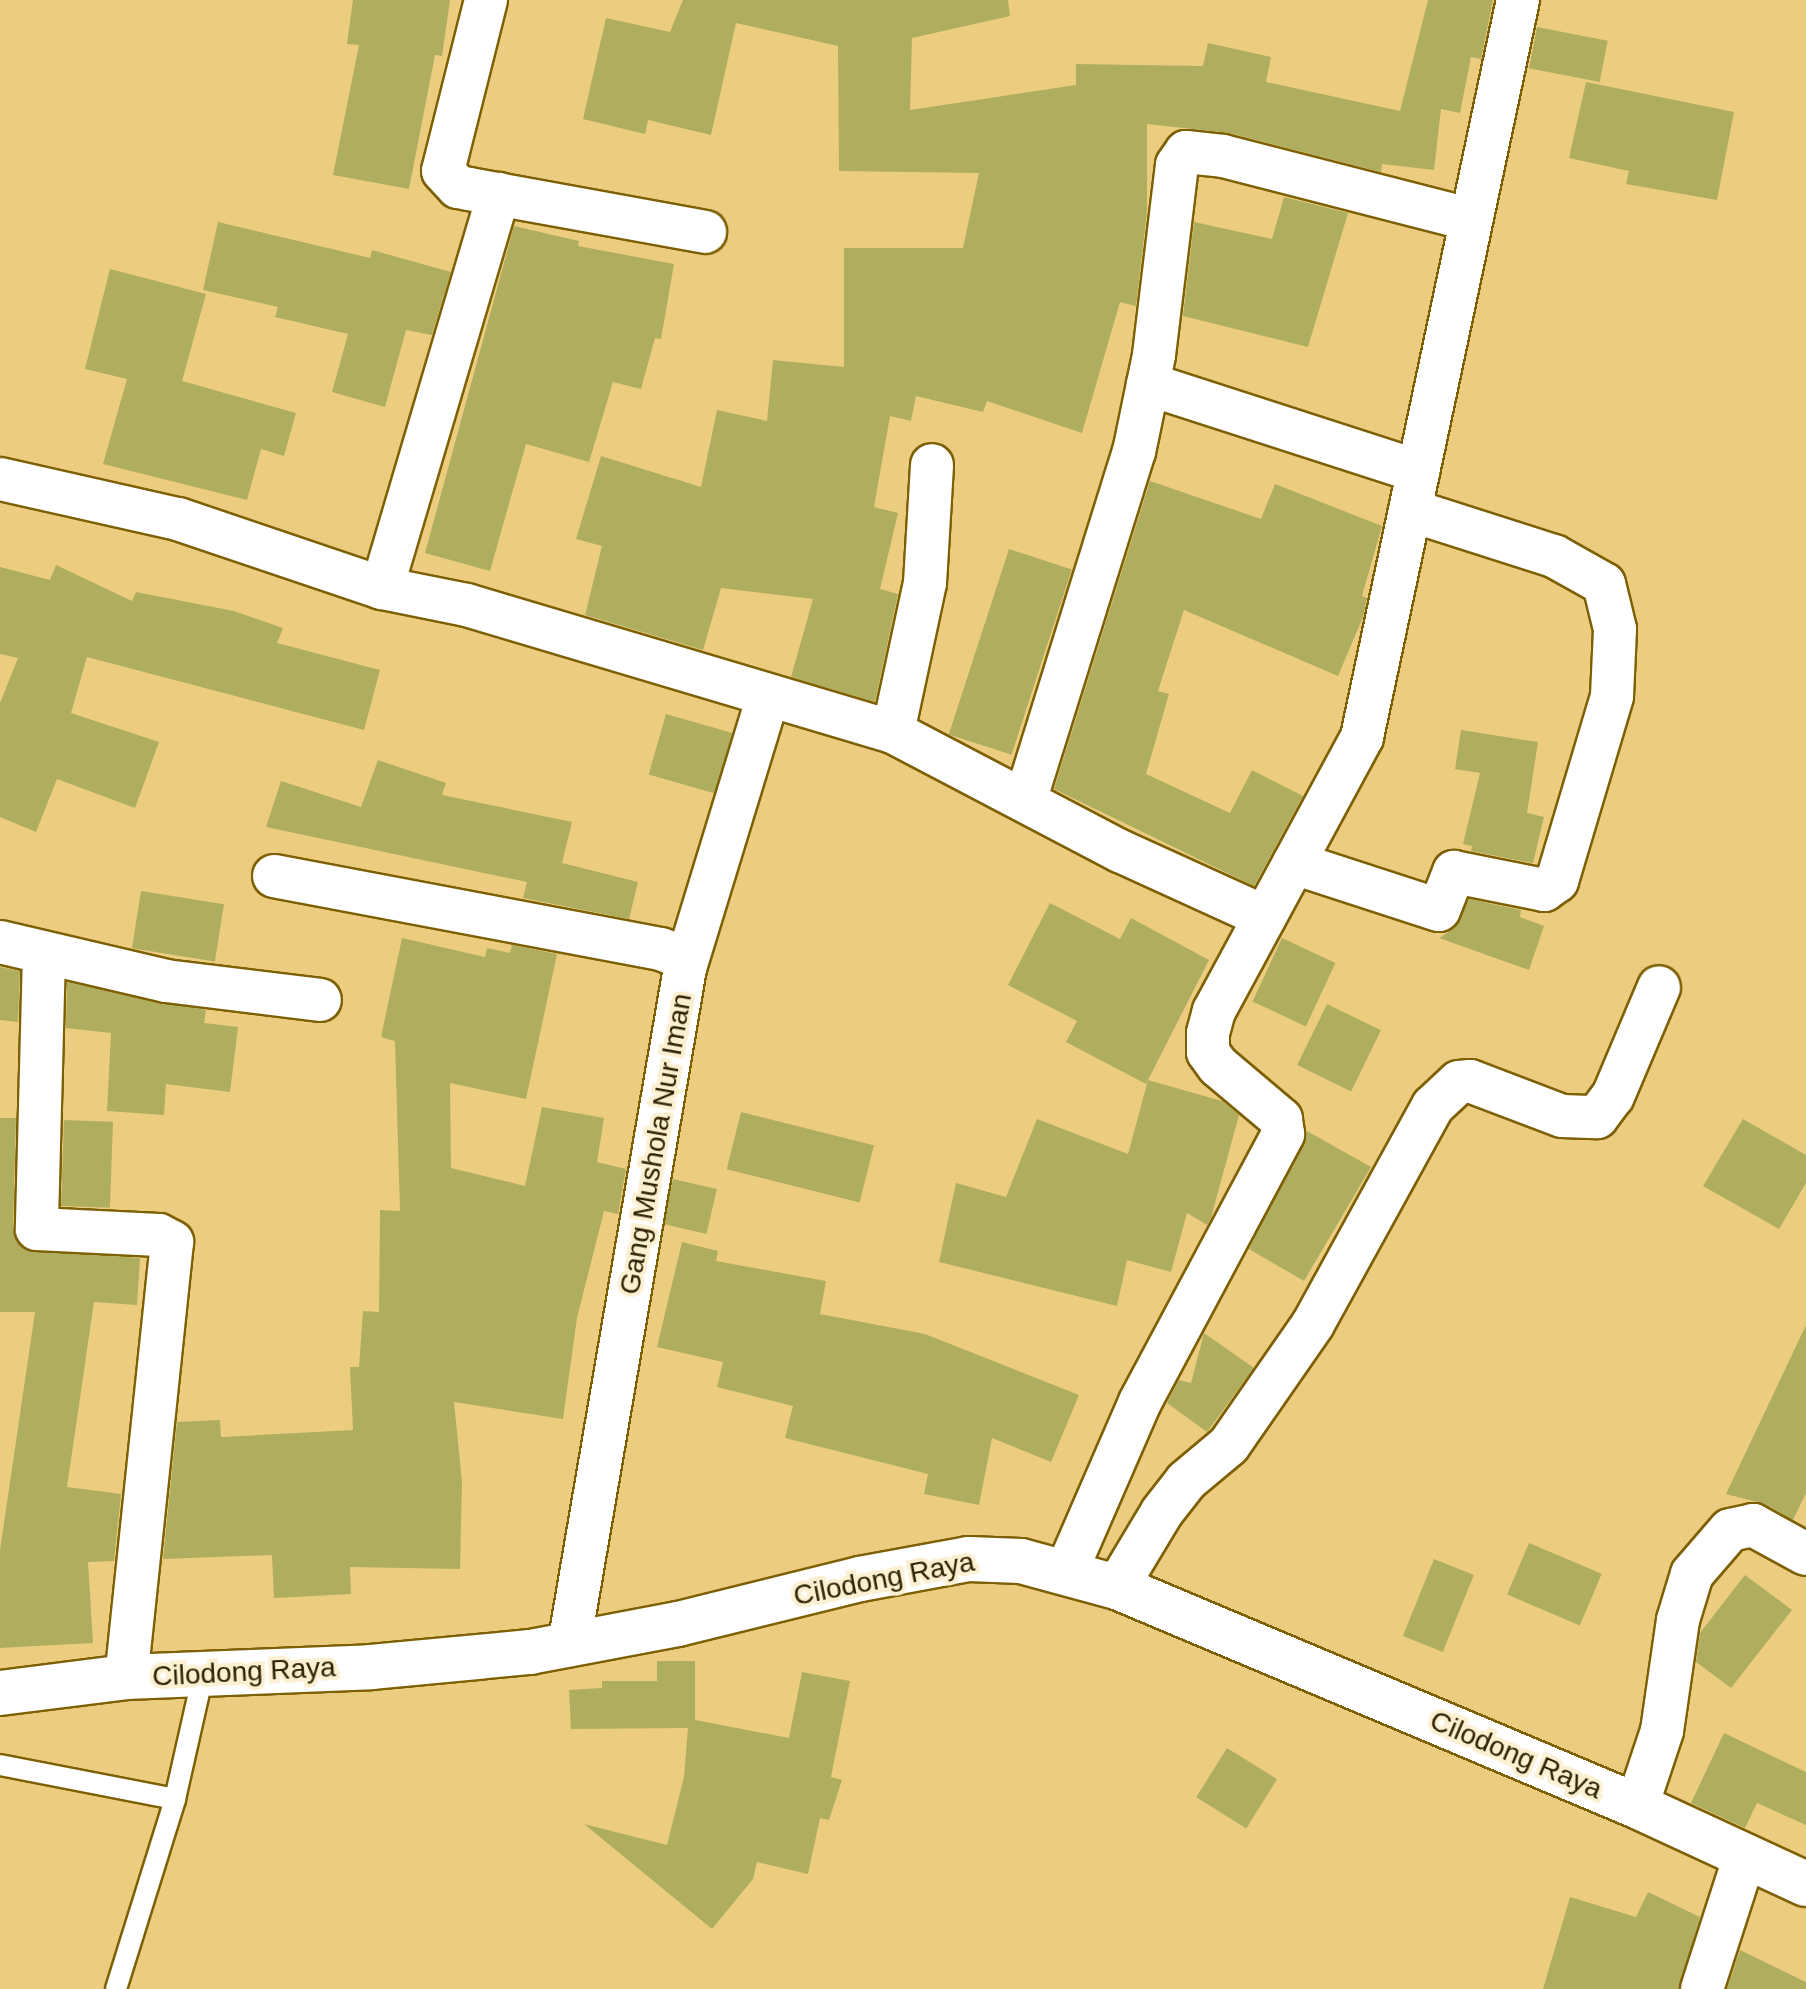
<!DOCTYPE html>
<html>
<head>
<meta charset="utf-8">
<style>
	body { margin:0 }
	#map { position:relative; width:1806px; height:1989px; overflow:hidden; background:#eccd80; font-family:Arial,sans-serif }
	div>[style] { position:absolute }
	.building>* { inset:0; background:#afae5f; transform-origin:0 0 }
	.roads { filter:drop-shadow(2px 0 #7d6004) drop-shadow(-2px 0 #7d6004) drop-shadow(0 2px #7d6004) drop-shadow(0 -2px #7d6004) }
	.service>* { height:20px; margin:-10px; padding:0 10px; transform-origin:10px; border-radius:10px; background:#fff }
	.minor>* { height:42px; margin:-21px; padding:0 21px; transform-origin:21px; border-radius:21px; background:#fff }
	.tertiary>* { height:44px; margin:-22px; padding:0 22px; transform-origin:22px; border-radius:22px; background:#fff }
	span { translate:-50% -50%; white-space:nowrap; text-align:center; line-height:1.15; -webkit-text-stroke:8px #fcf0d3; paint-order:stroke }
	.street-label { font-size:28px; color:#2d2101 }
</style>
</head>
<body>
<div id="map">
	<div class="building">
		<div style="clip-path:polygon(353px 0,450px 0,442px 56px,435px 55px,409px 189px,333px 175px,359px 45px,347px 44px)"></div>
		<div style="clip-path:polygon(683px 0,1008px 0,1010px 16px,912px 38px,910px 110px,1076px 85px,1076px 64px,1203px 66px,1208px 43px,1271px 57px,1266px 82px,1400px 111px,1428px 0,1493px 0,1481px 59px,1471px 57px,1460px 113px,1441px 109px,1434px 170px,1382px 164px,1381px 172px,1229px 133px,1147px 124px,1147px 212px,1136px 306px,1120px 302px,1082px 433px,987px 401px,983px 412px,916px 396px,911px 421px,890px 416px,874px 507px,898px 513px,880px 589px,898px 594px,875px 702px,791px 677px,813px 599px,721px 588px,703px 650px,585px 615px,602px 546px,576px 539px,601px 456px,701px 487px,717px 410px,767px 421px,773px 360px,844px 367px,844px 248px,963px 248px,979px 173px,839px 171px,838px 46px,736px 23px,711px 135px,648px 120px,645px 134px,583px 119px,606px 18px,670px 32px)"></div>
		<div style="left:1537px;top:27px;width:72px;height:42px;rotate:11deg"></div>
		<div style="clip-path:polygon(1586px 82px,1734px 112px,1717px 200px,1626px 184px,1629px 171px,1569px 158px)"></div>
		<div style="clip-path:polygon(1284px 197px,1348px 213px,1308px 347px,1183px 316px,1194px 222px,1272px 239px)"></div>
		<div style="clip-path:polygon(218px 222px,370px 258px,372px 250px,451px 272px,432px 335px,406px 330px,385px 407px,332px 392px,348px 334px,275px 317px,278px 307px,203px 290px)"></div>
		<div style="clip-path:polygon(514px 226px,579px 241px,578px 246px,674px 264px,661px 339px,655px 338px,641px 389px,613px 382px,589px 462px,526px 444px,490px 571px,425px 553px)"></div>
		<div style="clip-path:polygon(110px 269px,206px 294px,182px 381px,296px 413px,284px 456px,261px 449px,247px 500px,103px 464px,127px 379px,85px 369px)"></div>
		<div style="clip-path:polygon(1150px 481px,1261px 519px,1275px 484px,1382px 526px,1362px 596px,1367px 598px,1363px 617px,1338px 676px,1184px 610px,1158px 691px,1169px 694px,1146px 774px,1230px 813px,1252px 770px,1303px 796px,1254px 886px,1054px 789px)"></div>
		<div style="left:1009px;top:549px;width:66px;height:195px;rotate:18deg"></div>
		<div style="clip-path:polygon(56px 565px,132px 601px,136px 592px,234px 611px,283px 628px,277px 643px,380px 670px,364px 730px,87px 657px,71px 713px,159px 742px,135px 808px,57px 779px,36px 832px,0 817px,0 703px,18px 658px,0 654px,0 567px,50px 580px)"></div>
		<div style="left:666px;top:714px;width:69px;height:63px;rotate:16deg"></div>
		<div style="clip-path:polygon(1461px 730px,1538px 742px,1527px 813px,1544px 817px,1533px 863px,1471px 851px,1472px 846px,1463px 844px,1480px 773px,1455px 769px)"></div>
		<div style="clip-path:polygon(378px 760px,446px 783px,442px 795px,572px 822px,562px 863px,638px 882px,629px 919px,523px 898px,527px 882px,266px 827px,281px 781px,361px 807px)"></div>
		<div style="left:141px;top:891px;width:84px;height:58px;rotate:9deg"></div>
		<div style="clip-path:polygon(1469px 899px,1521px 910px,1520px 917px,1544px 926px,1529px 970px,1439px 938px,1455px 928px)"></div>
		<div style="clip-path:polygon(1050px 903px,1120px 939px,1131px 918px,1209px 960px,1146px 1084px,1066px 1042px,1077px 1021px,1008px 985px)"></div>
		<div style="clip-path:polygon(402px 938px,485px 957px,487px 948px,510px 953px,512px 945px,557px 954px,526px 1099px,450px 1083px,451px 1168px,525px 1186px,542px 1107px,604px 1118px,597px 1162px,626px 1169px,618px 1214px,604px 1211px,577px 1318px,563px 1419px,454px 1402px,462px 1482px,460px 1569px,350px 1567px,351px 1594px,274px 1598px,272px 1555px,163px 1559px,177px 1422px,220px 1420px,221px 1437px,353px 1430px,350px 1367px,359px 1367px,363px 1311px,379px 1312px,380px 1210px,400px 1211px,395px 1041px,381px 1037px)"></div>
		<div style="left:1282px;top:938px;width:59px;height:70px;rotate:25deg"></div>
		<div style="clip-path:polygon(0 967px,20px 971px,18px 1022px,0 1020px)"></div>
		<div style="clip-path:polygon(67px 982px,206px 1010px,204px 1023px,238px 1027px,230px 1092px,166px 1084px,164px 1115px,107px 1111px,111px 1033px,66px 1028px)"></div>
		<div style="left:1327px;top:1004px;width:60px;height:68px;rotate:26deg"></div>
		<div style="clip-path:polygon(1148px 1080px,1222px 1101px,1239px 1115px,1211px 1218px,1207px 1225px,1187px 1213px,1171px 1272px,1127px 1260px,1117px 1306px,939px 1262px,956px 1183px,1006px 1197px,1037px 1119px,1128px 1154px)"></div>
		<div style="left:741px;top:1112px;width:137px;height:59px;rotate:14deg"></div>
		<div style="clip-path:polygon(0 1118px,16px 1118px,13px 1228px,24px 1249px,140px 1258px,137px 1305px,94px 1302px,67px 1487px,121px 1494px,114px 1561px,88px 1562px,93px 1643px,0 1648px,0 1550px,35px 1312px,0 1312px)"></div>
		<div style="clip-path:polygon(1743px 1119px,1806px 1155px,1806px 1183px,1779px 1229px,1703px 1186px)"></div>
		<div style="left:64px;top:1120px;width:49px;height:86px;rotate:2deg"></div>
		<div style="clip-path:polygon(1307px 1131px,1371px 1167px,1304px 1281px,1249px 1249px)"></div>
		<div style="left:673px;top:1179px;width:45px;height:46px;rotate:13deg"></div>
		<div style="clip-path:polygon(682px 1242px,718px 1251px,716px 1261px,826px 1281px,820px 1314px,925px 1334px,1079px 1395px,1051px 1462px,992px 1438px,979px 1505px,924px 1494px,928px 1474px,785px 1438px,793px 1406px,717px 1387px,723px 1362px,657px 1347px)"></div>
		<div style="clip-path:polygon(1806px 1325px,1806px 1493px,1793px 1520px,1765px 1504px,1726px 1494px)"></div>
		<div style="clip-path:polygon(1204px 1333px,1254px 1368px,1207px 1432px,1167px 1403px,1179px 1380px,1191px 1383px)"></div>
		<div style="left:1529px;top:1543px;width:79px;height:56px;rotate:23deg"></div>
		<div style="left:1434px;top:1559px;width:43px;height:83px;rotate:22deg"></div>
		<div style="clip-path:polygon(1745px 1575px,1792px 1610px,1731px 1688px,1696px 1662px,1700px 1633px)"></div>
		<div style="clip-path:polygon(657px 1661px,695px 1661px,695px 1720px,789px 1738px,802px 1672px,850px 1681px,831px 1777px,842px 1780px,829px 1820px,820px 1818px,808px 1874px,757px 1862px,753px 1879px,712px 1929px,584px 1824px,667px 1845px,684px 1777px,688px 1728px,571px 1729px,569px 1690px,602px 1688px,602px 1681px,657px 1681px)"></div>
		<div style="clip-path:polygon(1724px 1733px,1806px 1772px,1806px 1825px,1757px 1803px,1745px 1828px,1691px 1803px)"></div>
		<div style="left:1227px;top:1748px;width:59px;height:58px;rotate:32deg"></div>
		<div style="clip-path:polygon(1648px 1892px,1700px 1917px,1679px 1989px,1543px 1989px,1570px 1897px,1636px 1917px)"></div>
		<div style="clip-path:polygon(1740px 1950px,1806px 1982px,1806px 1989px,1727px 1989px)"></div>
	</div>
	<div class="roads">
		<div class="service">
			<div style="left:0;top:1765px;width:178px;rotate:11deg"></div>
			<div style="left:116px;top:1989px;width:199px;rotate:-72.7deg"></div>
			<div style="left:175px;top:1799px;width:127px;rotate:-77.3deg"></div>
		</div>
		<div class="minor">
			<div style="left:486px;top:0;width:176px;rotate:104.1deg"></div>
			<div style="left:443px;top:171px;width:22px;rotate:47deg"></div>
			<div style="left:458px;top:187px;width:11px;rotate:10deg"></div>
			<div style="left:469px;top:189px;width:240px;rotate:10.3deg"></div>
			<div style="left:1148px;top:384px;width:284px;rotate:17.9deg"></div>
			<div style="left:0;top:479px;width:182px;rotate:12.7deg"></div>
			<div style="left:178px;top:519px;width:215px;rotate:18.7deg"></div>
			<div style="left:382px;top:588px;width:87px;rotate:11.3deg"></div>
			<div style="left:467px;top:605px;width:445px;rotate:16.6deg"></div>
			<div style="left:893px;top:732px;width:256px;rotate:27.7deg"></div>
			<div style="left:1120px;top:851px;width:159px;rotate:24.5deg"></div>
			<div style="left:382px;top:588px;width:411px;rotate:-73.5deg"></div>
			<div style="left:893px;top:732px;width:152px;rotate:-77.9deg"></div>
			<div style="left:925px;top:583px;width:118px;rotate:-86.6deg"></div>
			<div style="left:1026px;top:798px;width:362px;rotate:-72.7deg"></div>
			<div style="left:1134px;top:452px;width:99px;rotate:-78.3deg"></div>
			<div style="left:1154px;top:355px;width:191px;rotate:-83.1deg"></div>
			<div style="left:1177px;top:165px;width:16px;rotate:-55deg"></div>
			<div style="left:1186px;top:152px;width:37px;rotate:6deg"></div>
			<div style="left:1223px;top:156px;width:253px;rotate:14.4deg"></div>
			<div style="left:1294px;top:863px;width:152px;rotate:18deg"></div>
			<div style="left:1439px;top:910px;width:41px;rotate:-68.5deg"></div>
			<div style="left:1454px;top:872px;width:92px;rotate:11.3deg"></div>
			<div style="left:1544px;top:890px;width:16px;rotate:-35deg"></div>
			<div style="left:1557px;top:881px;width:193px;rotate:-73.4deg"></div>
			<div style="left:1612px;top:696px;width:67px;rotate:-87.4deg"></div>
			<div style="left:1615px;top:629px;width:46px;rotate:-103.7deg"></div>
			<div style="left:1604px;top:584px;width:57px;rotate:-150.8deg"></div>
			<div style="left:1554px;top:556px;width:151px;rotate:-162.3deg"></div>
			<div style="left:274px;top:876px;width:394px;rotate:10.7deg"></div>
			<div style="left:661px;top:949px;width:22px;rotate:22deg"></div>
			<div style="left:681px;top:957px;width:12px;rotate:70deg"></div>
			<div style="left:685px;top:968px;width:687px;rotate:99.72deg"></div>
			<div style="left:0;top:942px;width:171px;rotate:13.2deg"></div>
			<div style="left:166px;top:981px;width:155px;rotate:7deg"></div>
			<div style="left:44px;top:954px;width:275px;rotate:91.5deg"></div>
			<div style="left:37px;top:1229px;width:122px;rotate:2.8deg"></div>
			<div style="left:159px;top:1235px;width:15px;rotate:28deg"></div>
			<div style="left:172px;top:1242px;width:437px;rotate:96deg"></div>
			<div style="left:685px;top:968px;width:284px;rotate:-73deg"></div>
			<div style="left:1067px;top:1570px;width:183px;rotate:-66.5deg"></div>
			<div style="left:1140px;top:1402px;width:304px;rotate:-61.9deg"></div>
			<div style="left:1283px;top:1134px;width:15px;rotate:-98deg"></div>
			<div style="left:1281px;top:1119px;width:82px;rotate:-139.9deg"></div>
			<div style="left:1218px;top:1066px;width:17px;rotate:-126deg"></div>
			<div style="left:1208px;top:1052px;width:19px;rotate:-90deg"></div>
			<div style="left:1208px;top:1033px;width:23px;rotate:-75deg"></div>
			<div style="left:1214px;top:1011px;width:311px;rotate:-61.6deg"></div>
			<div style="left:1362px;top:737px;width:753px;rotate:-78.05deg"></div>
			<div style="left:1117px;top:1587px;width:87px;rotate:-59deg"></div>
			<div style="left:1162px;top:1512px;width:39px;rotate:-52deg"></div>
			<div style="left:1186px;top:1481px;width:56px;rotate:-39.9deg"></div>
			<div style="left:1229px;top:1445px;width:147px;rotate:-55.2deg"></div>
			<div style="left:1313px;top:1324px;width:249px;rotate:-61.2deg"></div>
			<div style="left:1433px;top:1106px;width:35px;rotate:-43deg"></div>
			<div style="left:1459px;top:1082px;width:11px;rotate:-5deg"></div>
			<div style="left:1470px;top:1081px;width:98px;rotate:20.8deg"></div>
			<div style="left:1562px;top:1116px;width:35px;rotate:2deg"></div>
			<div style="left:1597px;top:1117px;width:26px;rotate:-53deg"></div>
			<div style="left:1613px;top:1096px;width:118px;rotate:-67.1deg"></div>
			<div style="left:1637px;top:1806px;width:79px;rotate:-71.6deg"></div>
			<div style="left:1662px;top:1731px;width:112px;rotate:-81.8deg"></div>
			<div style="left:1678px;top:1620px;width:48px;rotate:-73.1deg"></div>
			<div style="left:1692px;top:1574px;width:58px;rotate:-49.2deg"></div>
			<div style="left:1730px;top:1530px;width:24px;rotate:-12deg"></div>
			<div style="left:1753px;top:1525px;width:60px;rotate:28.7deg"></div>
			<div style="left:1702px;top:1989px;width:140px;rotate:-72.1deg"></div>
		</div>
		<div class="tertiary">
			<div style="left:0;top:1693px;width:127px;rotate:-7.2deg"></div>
			<div style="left:126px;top:1677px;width:245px;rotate:-2.3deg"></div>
			<div style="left:371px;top:1667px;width:160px;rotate:-5.4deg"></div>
			<div style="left:530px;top:1652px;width:151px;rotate:-10.7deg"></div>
			<div style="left:678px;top:1624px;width:187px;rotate:-13.9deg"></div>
			<div style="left:860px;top:1579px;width:111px;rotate:-10.4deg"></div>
			<div style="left:969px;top:1559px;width:52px;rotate:2.2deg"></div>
			<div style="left:1021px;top:1561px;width:99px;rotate:15.2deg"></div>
			<div style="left:1117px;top:1587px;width:564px;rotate:22.84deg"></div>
			<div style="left:1637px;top:1806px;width:186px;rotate:24.8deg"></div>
		</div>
	</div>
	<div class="street-label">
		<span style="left:656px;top:1144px;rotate:-80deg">Gang Mushola Nur Iman</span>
		<span style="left:884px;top:1579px;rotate:-11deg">Cilodong Raya</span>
		<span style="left:244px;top:1672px;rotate:-3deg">Cilodong Raya</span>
		<span style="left:1516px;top:1755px;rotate:23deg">Cilodong Raya</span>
	</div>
</div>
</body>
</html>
